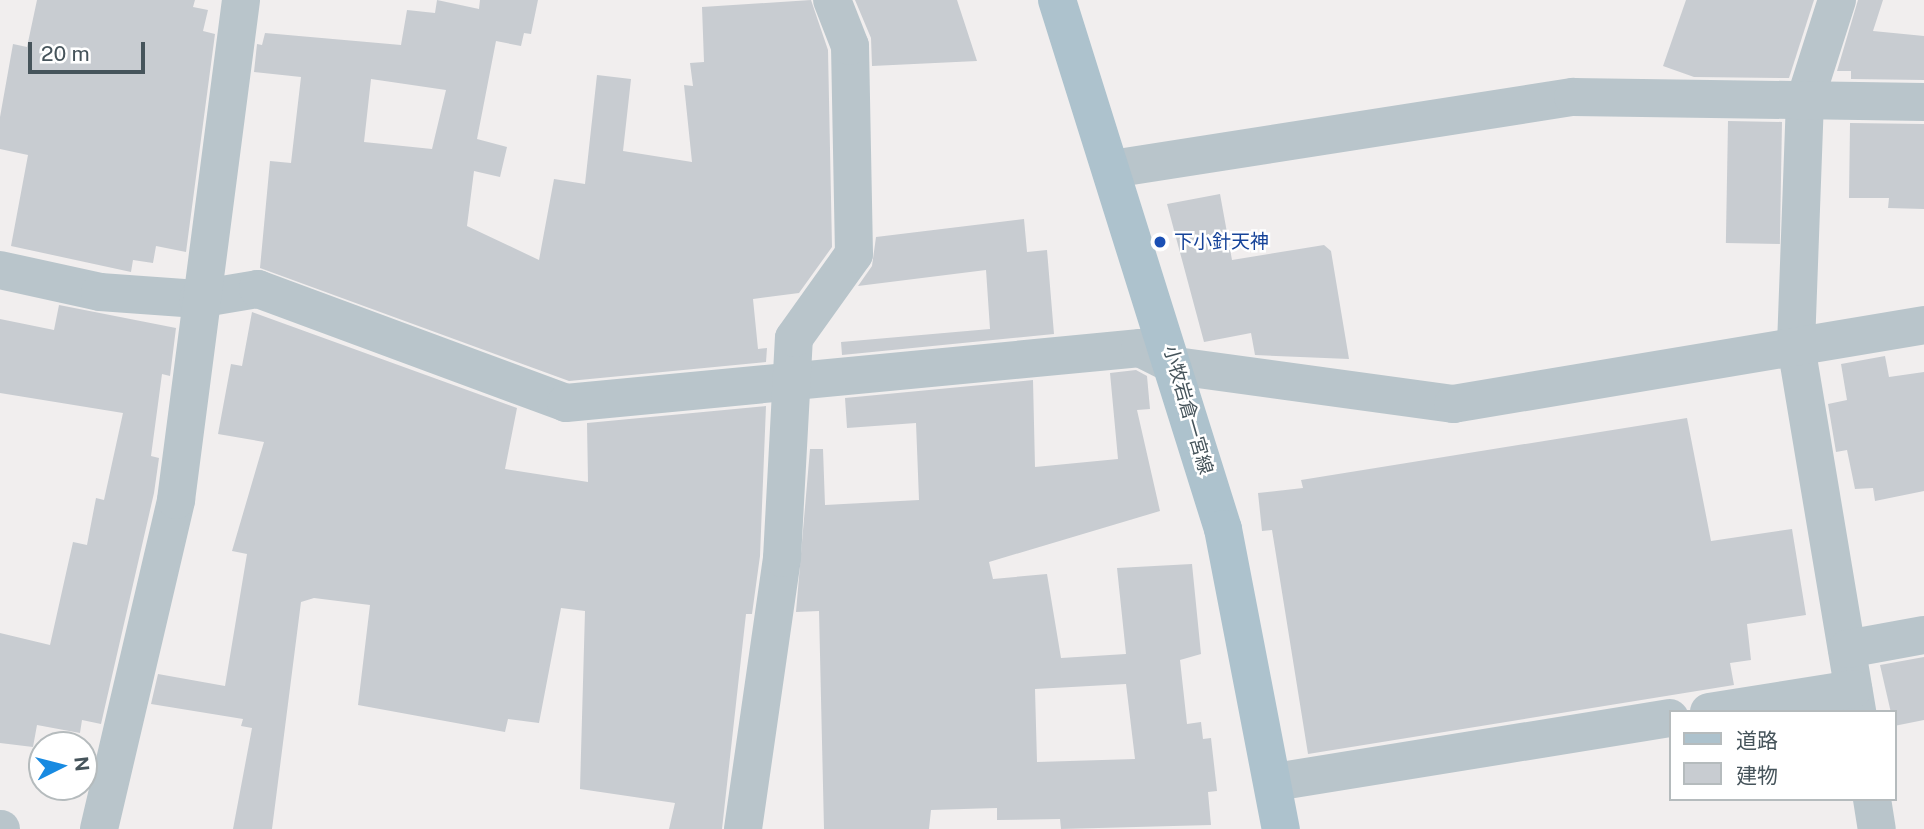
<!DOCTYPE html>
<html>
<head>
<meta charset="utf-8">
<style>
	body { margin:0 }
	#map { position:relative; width:1924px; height:829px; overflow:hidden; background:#f1eeee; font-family:"Public Sans","Noto Sans JP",sans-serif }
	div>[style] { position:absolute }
	.building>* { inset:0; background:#c8ccd1; transform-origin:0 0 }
	.minor>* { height:38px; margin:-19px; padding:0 19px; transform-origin:19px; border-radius:19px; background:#b9c5cb }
	.major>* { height:38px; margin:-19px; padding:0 19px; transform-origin:19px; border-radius:19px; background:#adc2cd }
	.dots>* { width:19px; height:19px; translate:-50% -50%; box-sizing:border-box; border:4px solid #fff; border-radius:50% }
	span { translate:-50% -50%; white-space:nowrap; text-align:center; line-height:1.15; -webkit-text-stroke:5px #fff; paint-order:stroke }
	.transit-label { font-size:19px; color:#164399 }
	.left { translate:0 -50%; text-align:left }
	.street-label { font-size:19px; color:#46545b }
	.legend { position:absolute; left:1669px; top:710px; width:228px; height:91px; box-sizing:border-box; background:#fff; border:2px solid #b5bbbd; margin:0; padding:9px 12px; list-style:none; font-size:21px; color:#46545b }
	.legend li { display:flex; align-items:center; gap:14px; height:35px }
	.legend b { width:35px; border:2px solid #b5bbbd }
	.north { position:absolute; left:28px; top:731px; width:70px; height:70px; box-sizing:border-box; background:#fff; border:2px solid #b5bbbd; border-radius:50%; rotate:84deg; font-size:19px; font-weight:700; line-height:28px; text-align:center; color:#46545b }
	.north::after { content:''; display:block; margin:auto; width:24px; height:32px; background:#188ae1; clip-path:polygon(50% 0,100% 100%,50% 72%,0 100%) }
	.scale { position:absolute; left:28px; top:42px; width:117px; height:32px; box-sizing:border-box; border:4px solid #46545b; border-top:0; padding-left:9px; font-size:21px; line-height:24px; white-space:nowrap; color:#46545b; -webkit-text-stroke:5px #fff; paint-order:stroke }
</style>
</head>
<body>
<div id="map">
	<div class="building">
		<div style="clip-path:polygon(37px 0,195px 0,193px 7px,208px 10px,203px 31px,215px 34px,186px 252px,156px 246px,153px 263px,133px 260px,131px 272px,11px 246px,28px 155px,0 149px,0 117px,13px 44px,27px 47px)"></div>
		<div style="clip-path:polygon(evenodd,437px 0,479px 9px,480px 0,538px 0,531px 34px,524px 33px,521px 46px,496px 41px,477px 139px,507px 147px,500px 177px,474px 171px,467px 226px,539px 260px,554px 179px,585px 184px,597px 75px,631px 79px,623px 151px,692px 162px,684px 85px,693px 86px,690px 63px,704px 62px,702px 7px,811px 0,828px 50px,832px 247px,799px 293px,753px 299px,758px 349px,767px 348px,766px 362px,569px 381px,260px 268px,270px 161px,291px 163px,301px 77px,254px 72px,257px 44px,262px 45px,265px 33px,401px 45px,407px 10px,435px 13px,437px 0,371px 79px,446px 90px,432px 149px,364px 142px,371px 79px)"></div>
		<div style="clip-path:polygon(855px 0,957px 0,977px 61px,872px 66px,871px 38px)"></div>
		<div style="clip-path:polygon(1686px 0,1814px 0,1789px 78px,1694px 77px,1663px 66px)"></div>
		<div style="clip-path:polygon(1858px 0,1883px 0,1873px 31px,1924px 36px,1924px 80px,1851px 79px,1851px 71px,1837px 71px)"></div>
		<div style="left:1728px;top:121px;width:54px;height:122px;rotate:1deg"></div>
		<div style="clip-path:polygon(1850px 123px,1924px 124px,1924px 209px,1888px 208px,1889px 198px,1849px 198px)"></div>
		<div style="clip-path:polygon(1220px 194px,1232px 260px,1324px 245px,1331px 251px,1349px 359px,1255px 355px,1251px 333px,1204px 342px,1167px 204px)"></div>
		<div style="clip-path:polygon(1024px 219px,1027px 252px,1047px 250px,1054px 334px,842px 355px,841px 342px,990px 329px,986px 270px,858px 286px,872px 266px,876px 237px)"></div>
		<div style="clip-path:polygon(59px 305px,176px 328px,170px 376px,162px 374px,151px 456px,159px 458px,154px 493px,101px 724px,82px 720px,80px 733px,37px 725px,33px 747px,0 743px,0 633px,50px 645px,73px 542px,87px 545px,96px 498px,104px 500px,123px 413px,0 393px,0 319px,54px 330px)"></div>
		<div style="clip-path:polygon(252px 312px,517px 408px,505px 469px,588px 482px,587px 423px,766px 406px,760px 556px,752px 614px,746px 614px,722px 829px,669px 829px,675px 803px,580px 789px,585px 611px,561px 608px,539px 723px,508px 719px,505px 732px,358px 705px,370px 605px,314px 598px,301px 602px,272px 829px,233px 829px,252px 728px,241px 726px,243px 719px,151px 704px,158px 674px,225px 686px,247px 554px,232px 551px,264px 442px,218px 434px,231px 364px,242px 366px)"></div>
		<div style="clip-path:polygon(1885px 356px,1889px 377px,1924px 372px,1924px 491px,1875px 501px,1873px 488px,1855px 489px,1847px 450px,1836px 452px,1828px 404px,1847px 400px,1841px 364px)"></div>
		<div style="clip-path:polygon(evenodd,1136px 370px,1147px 376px,1150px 409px,1137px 410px,1160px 511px,989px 562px,993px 579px,1047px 574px,1061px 658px,1126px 654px,1117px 568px,1192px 564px,1201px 654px,1180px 660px,1187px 724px,1201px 722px,1203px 739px,1211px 738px,1217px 791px,1208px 792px,1211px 825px,1061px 829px,1060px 819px,997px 820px,997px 808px,931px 810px,929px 829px,824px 829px,819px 611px,796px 612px,810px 449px,823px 449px,825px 505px,919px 500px,916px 423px,847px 428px,845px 398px,1033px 380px,1035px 467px,1118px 459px,1110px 373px,1136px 370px,1126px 684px,1135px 759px,1037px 762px,1035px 689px,1126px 684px)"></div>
		<div style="clip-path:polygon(1687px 418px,1711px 541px,1792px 529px,1806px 615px,1747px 624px,1751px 660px,1730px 663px,1734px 685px,1308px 754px,1272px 530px,1262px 531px,1258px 493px,1303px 488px,1301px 480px)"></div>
		<div style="clip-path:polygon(1924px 657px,1924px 720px,1894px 726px,1880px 665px)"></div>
	</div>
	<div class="minor">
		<div style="left:1837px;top:0;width:105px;rotate:107.7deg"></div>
		<div style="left:1805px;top:100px;width:246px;rotate:92.1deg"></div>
		<div style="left:1796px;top:346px;width:371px;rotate:80.5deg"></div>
		<div style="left:1112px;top:169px;width:467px;rotate:-8.9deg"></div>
		<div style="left:1573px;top:97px;width:351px;rotate:0.8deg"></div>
		<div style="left:0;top:270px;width:102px;rotate:12.4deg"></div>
		<div style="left:100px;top:292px;width:98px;rotate:4.1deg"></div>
		<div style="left:198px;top:299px;width:61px;rotate:-9.5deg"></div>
		<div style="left:258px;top:289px;width:328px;rotate:20.3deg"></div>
		<div style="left:566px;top:403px;width:577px;rotate:-5.47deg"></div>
		<div style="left:1140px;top:348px;width:40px;rotate:26.6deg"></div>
		<div style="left:1176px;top:366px;width:280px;rotate:7.8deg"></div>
		<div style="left:1453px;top:404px;width:478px;rotate:-9.5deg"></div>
		<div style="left:1847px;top:649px;width:78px;rotate:-10.3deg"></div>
		<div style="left:1709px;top:712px;width:146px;rotate:-9.1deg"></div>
		<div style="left:1275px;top:782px;width:400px;rotate:-9.2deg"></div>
		<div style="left:1872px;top:799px;width:30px;rotate:81deg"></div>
		<div style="left:0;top:829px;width:1px"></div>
		<div style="left:99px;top:829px;width:338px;rotate:-76.8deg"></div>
		<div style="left:176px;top:500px;width:504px;rotate:-82.59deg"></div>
		<div style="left:743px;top:829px;width:274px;rotate:-81.8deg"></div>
		<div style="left:782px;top:558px;width:220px;rotate:-86.9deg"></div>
		<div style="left:794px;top:338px;width:103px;rotate:-54.5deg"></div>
		<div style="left:854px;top:254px;width:208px;rotate:-91.1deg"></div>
		<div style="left:850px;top:46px;width:49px;rotate:-111.4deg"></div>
	</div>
	<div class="major">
		<div style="left:1057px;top:0;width:554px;rotate:72.58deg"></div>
		<div style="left:1223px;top:529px;width:306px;rotate:79.1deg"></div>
	</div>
	<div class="dots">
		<div style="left:1160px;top:242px;background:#1a4fb4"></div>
	</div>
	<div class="transit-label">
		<span class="left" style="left:1174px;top:242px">下小針天神</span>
	</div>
	<div class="street-label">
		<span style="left:1188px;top:410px;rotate:74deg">小牧岩倉一宮線</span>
	</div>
	<ul class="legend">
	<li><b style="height:9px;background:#adc2cd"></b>道路</li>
	<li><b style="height:19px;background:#c8ccd1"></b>建物</li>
	</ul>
	<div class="north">N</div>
	<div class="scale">20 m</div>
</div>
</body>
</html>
